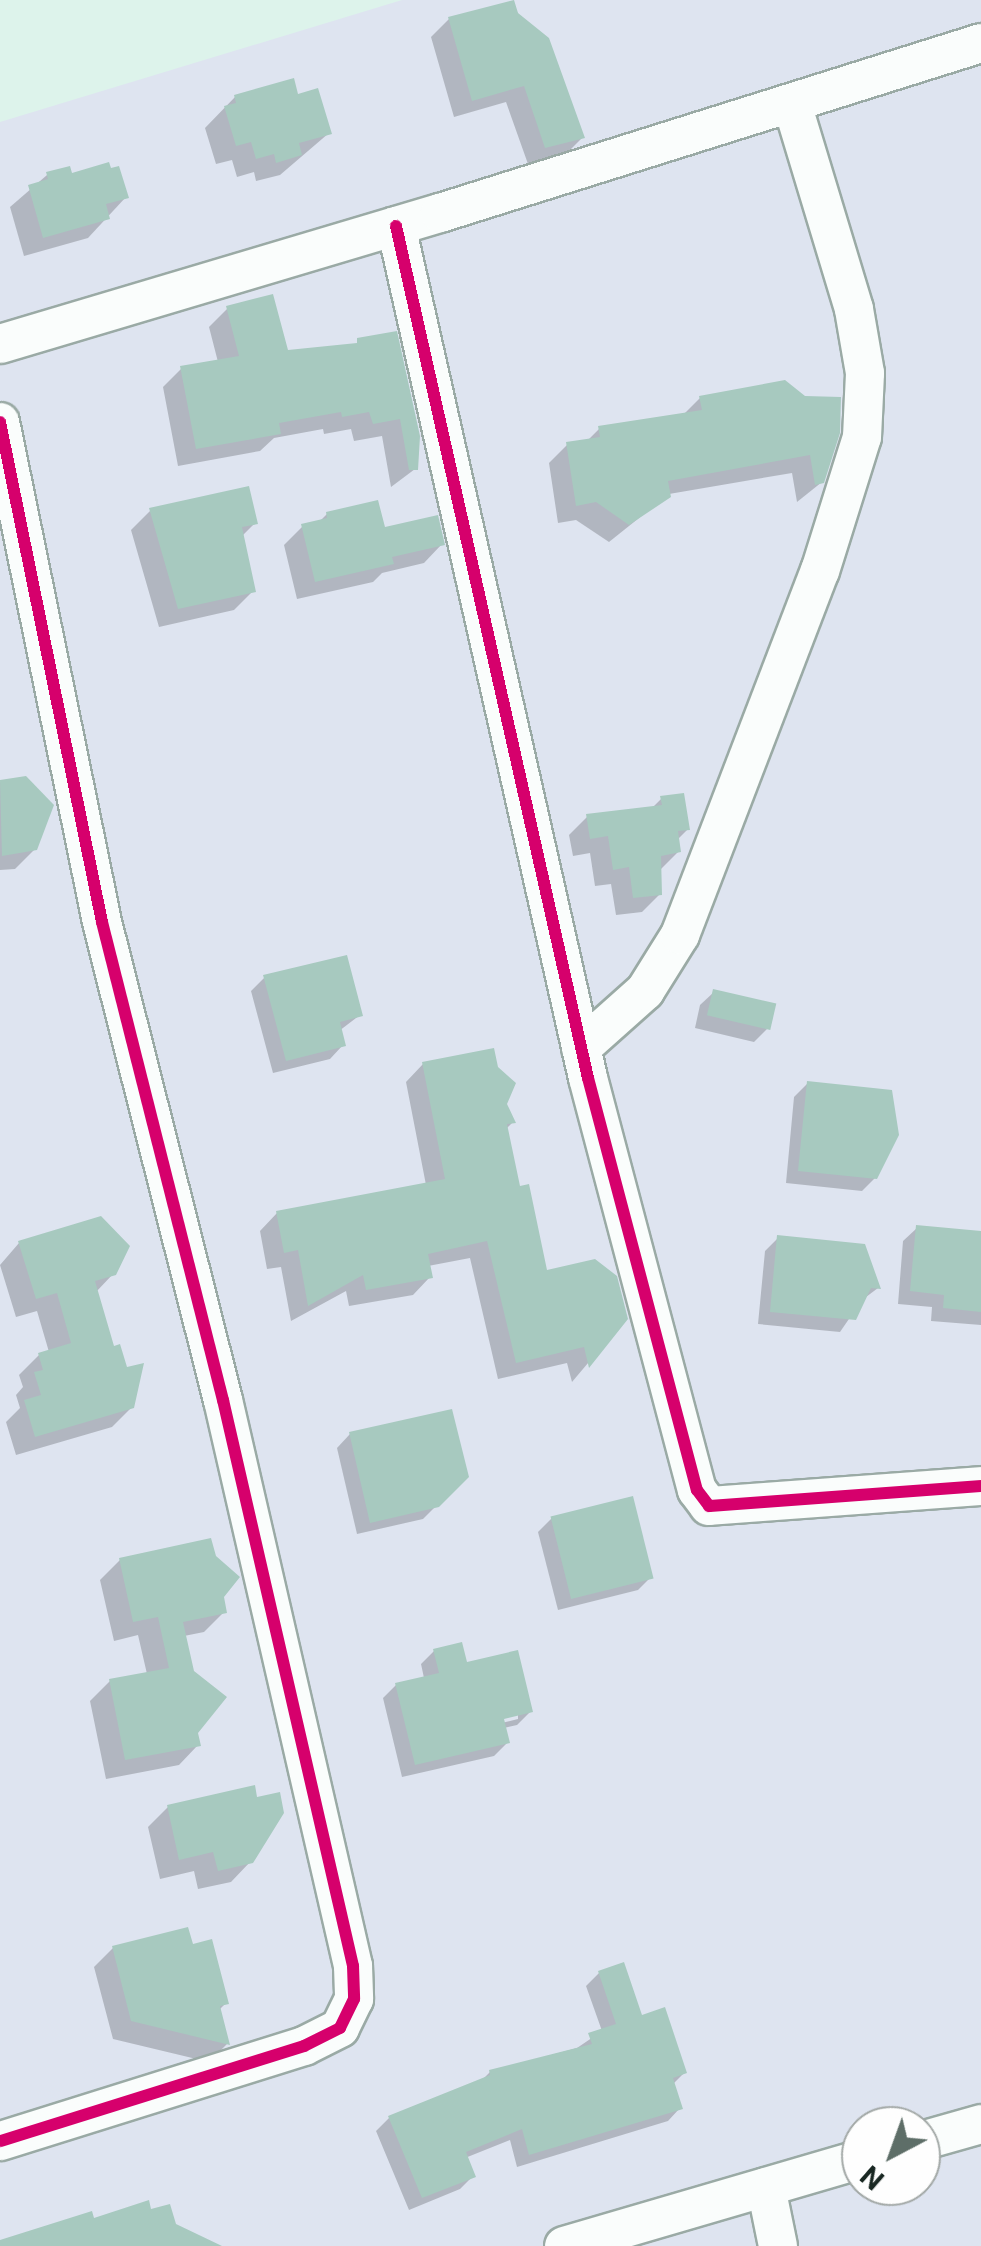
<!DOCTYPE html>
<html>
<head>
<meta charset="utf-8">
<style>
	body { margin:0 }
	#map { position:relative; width:981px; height:2246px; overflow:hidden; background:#ddf3eb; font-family:Roboto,sans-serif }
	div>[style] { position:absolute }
	.green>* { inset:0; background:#dee4f0 }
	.shadow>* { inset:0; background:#0003 }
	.building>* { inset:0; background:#a7c9bf; transform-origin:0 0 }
	.roads { filter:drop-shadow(2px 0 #9aaaa5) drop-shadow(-2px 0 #9aaaa5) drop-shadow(0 2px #9aaaa5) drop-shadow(0 -2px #9aaaa5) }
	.minor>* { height:38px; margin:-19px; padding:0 19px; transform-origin:19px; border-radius:19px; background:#fafdfc }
	.cycleway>* { height:12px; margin:-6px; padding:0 6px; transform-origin:6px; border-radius:6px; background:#d6006c }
	span { translate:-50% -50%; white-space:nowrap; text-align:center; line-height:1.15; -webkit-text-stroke:9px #fefefe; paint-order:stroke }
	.north { position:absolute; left:841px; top:2106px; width:100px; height:100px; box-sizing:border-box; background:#fefefe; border:2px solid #a2a8a6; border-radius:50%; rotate:221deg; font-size:28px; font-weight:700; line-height:40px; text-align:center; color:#192722 }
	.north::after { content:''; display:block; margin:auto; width:35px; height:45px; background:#5e6e68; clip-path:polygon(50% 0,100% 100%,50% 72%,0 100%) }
</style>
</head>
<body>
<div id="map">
	<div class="green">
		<div style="clip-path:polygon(evenodd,402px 0,981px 0,981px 2246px,0 2246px,0 122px,402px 0,861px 2126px,921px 2126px,921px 2186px,861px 2186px,861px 2126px)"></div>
	</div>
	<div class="shadow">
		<div style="clip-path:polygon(512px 2px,582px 138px,565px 155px,528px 164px,506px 102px,454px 117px,431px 37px,449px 19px)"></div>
		<div style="clip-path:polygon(235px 97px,296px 97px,329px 133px,280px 175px,256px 181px,254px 172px,237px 177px,232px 160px,216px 164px,205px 128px)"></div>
		<div style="clip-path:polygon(47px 175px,126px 197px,88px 238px,24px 256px,10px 207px)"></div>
		<div style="clip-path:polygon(228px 308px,287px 353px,353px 346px,395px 334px,415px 469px,391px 487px,382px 436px,354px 441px,351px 429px,324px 434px,323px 429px,274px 438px,260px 451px,178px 466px,163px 387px,181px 369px,218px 362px,209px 327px)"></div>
		<div style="clip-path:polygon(700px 398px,837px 432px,822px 482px,797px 502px,792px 473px,669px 494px,609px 542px,576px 520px,558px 523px,549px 463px,567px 445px,586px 442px,600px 428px,683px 415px)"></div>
		<div style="clip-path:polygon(150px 511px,255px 523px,241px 537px,253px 591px,234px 610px,159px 627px,131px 530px)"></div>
		<div style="clip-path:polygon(327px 514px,383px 530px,442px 544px,424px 563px,382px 573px,373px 582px,297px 599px,284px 545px,303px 526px,319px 522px)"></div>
		<div style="clip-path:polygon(25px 779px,35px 849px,15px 869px,0 870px,0 782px)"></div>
		<div style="clip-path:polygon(662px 798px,688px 829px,677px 840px,678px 852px,659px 871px,660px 894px,642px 912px,616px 915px,611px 884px,595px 886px,590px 853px,573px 856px,569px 835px,587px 817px,652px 808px)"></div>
		<div style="clip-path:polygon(265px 977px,360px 1015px,339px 1031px,343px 1045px,330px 1059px,273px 1073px,251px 991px)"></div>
		<div style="clip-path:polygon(714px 992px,767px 1029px,754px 1042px,695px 1028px,700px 1005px)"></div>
		<div style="clip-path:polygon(423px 1064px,504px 1104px,513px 1122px,506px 1129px,518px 1189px,545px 1273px,626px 1318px,572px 1382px,567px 1363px,498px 1379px,470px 1258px,428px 1266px,430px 1277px,413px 1295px,349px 1306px,346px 1291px,291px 1321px,281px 1267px,267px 1269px,260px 1231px,277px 1213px,426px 1185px,406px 1082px)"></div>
		<div style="clip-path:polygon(808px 1083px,875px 1178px,862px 1191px,786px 1183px,794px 1097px)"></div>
		<div style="clip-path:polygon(917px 1228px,981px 1233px,981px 1325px,931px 1321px,932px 1307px,898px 1304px,903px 1241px)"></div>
		<div style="clip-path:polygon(778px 1238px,878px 1288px,862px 1300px,840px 1332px,758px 1324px,765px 1251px)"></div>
		<div style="clip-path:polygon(19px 1243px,114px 1273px,96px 1292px,132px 1407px,112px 1427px,16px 1455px,6px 1422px,20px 1408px,16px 1395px,23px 1387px,19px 1375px,39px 1355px,49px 1352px,37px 1311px,16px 1317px,0 1265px)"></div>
		<div style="clip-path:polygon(350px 1434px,466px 1476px,423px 1519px,357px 1534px,337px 1448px)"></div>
		<div style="clip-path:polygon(552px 1518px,651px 1577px,638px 1590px,558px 1610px,538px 1532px)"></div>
		<div style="clip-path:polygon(120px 1560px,221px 1596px,224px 1612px,204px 1632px,184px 1636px,198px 1745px,179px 1765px,106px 1779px,90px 1701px,110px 1681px,147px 1674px,138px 1635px,114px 1641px,100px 1580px)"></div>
		<div style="clip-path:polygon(evenodd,434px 1651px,465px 1665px,530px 1712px,517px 1725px,504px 1728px,507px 1743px,494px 1756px,402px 1777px,383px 1698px,396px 1685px,424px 1678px,421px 1664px,434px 1651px,518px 1713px,518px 1719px,493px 1725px,491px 1720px,518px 1713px)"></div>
		<div style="clip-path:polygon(255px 1800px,251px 1861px,231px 1882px,198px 1889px,194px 1871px,160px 1879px,148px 1827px,168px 1807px)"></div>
		<div style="clip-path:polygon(113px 1948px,191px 1948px,226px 2003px,218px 2011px,227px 2044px,209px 2062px,113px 2039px,94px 1967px)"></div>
		<div style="clip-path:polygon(599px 1973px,684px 2073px,672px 2085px,680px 2108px,668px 2121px,517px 2167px,510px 2140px,465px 2158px,473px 2176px,460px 2189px,409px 2210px,376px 2131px,389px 2118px,481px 2081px,490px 2072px,577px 2048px,602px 2031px,586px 1986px)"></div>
	</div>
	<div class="building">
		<div style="clip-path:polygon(514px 0,518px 13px,549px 38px,585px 138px,545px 148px,524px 86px,472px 101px,448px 17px)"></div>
		<div style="clip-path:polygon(294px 78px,298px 94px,318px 88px,332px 134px,299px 143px,302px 155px,276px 163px,274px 154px,256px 159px,251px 142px,236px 146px,224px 106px,236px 103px,234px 95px)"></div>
		<div style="clip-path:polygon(109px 162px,111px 168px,119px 166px,129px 198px,106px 204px,110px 219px,43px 238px,28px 185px,48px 179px,46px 172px,70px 166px,72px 173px)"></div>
		<div style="clip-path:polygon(273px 294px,288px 350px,357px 343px,357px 338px,397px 331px,420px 436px,418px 470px,409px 470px,400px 419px,373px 424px,369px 412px,342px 417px,341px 412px,279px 423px,281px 434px,196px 449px,180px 366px,239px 356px,226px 306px)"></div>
		<div style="clip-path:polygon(785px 380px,805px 396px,841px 397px,840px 433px,824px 483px,815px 485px,810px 455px,668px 481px,671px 497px,629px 525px,596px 502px,576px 506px,566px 442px,600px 437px,598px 426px,702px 410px,699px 396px)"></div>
		<div style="clip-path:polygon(249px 486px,258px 524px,242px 527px,256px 592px,178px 609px,149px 508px)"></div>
		<div style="clip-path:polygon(378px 500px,385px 527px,438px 515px,445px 545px,392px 557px,394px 564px,315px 582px,301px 524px,327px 518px,326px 512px)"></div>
		<div style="clip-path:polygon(26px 776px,54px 805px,37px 850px,2px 856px,0 780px)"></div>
		<div style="clip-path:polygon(684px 793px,690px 830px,678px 831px,681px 852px,661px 856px,662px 895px,633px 898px,629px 867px,613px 870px,608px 836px,590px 839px,586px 814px,662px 805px,660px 796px)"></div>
		<div style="clip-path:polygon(347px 955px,363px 1016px,340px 1022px,346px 1046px,286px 1061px,263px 975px)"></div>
		<div style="left:713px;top:989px;width:65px;height:27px;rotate:13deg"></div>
		<div style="clip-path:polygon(494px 1048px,498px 1067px,516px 1083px,507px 1104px,516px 1123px,507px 1124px,520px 1186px,529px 1184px,547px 1270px,595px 1259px,617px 1276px,628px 1319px,589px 1368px,584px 1347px,516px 1363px,487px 1241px,428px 1254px,433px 1278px,366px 1290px,363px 1275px,308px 1306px,298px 1250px,284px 1253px,276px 1211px,445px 1179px,422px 1062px)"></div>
		<div style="clip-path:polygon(807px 1081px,892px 1090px,899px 1135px,877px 1179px,798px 1171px)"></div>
		<div style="clip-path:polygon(101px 1216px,130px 1246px,116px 1275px,95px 1281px,114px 1346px,120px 1344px,127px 1367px,144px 1363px,134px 1408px,35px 1437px,24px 1400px,41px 1395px,34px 1372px,43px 1370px,38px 1353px,71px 1343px,57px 1293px,36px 1299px,18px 1241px)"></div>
		<div style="clip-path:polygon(916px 1225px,981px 1231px,981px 1312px,943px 1308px,944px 1295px,910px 1291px)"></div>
		<div style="clip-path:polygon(777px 1235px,865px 1244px,881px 1289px,871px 1288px,856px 1320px,770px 1312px)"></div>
		<div style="clip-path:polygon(452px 1409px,469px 1477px,439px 1507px,370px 1523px,349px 1432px)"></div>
		<div style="left:633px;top:1496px;width:85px;height:85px;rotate:76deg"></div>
		<div style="clip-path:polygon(211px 1538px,216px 1556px,240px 1577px,224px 1597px,227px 1613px,183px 1622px,194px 1671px,227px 1697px,198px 1733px,201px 1746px,125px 1760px,109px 1679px,169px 1668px,158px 1617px,133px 1622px,119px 1558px)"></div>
		<div style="clip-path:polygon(462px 1642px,467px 1662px,518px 1650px,533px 1712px,504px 1719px,510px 1743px,415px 1765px,395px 1683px,439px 1673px,433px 1649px)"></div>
		<div style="clip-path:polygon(255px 1785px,257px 1797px,280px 1792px,284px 1813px,253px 1863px,218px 1871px,213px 1852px,179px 1860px,167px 1805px)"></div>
		<div style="clip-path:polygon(188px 1927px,193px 1944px,212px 1939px,229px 2004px,220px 2006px,230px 2045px,131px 2021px,112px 1946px)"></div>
		<div style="clip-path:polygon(624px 1962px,642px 2015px,665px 2007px,687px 2073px,673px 2078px,683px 2109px,529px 2155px,522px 2129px,466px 2152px,476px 2177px,422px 2198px,388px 2116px,490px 2075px,489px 2070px,592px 2044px,588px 2033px,616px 2024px,598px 1971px)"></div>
		<div style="clip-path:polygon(149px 2200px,151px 2209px,170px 2204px,176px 2224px,222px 2246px,0 2246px,0 2240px,92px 2211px,94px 2218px)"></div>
	</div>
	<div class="roads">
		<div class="minor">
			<div style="left:396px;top:226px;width:873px;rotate:77.3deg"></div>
			<div style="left:588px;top:1078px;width:426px;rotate:75.2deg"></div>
			<div style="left:697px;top:1490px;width:20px;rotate:53deg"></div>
			<div style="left:709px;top:1506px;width:273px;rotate:-4.2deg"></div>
			<div style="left:0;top:344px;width:459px;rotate:-16.6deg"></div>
			<div style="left:440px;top:213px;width:567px;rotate:-17.44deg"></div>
			<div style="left:0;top:422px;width:510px;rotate:78.47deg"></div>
			<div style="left:102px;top:922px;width:493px;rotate:75.8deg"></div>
			<div style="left:223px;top:1400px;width:581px;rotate:77.06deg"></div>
			<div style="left:353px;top:1966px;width:33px;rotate:88deg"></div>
			<div style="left:354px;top:1999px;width:32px;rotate:116deg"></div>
			<div style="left:340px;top:2028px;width:40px;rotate:153.4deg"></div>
			<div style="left:304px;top:2046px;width:318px;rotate:162.6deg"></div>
			<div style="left:581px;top:1048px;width:86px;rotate:-41.7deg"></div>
			<div style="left:645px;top:991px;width:66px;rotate:-58deg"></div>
			<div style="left:680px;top:935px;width:390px;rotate:-69deg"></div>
			<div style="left:820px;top:571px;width:140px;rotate:-72.6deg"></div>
			<div style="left:862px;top:437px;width:64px;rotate:-87.3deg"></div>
			<div style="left:865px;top:373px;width:65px;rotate:-99.8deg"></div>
			<div style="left:854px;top:309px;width:215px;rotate:-106.8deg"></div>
			<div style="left:921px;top:2141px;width:62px;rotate:-15.8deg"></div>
			<div style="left:766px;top:2187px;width:60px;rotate:78.5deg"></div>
			<div style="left:564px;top:2246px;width:309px;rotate:-16.3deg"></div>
		</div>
	</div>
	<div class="cycleway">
		<div style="left:396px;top:226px;width:873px;rotate:77.3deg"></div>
		<div style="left:588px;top:1078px;width:426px;rotate:75.2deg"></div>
		<div style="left:697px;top:1490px;width:20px;rotate:53deg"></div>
		<div style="left:709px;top:1506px;width:273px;rotate:-4.2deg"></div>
		<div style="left:0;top:422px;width:510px;rotate:78.47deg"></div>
		<div style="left:102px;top:922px;width:493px;rotate:75.8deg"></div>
		<div style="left:223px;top:1400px;width:581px;rotate:77.06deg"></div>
		<div style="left:353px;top:1966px;width:33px;rotate:88deg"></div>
		<div style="left:354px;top:1999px;width:32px;rotate:116deg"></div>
		<div style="left:340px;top:2028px;width:40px;rotate:153.4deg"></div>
		<div style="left:304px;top:2046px;width:318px;rotate:162.6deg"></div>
	</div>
	<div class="north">N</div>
</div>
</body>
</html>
